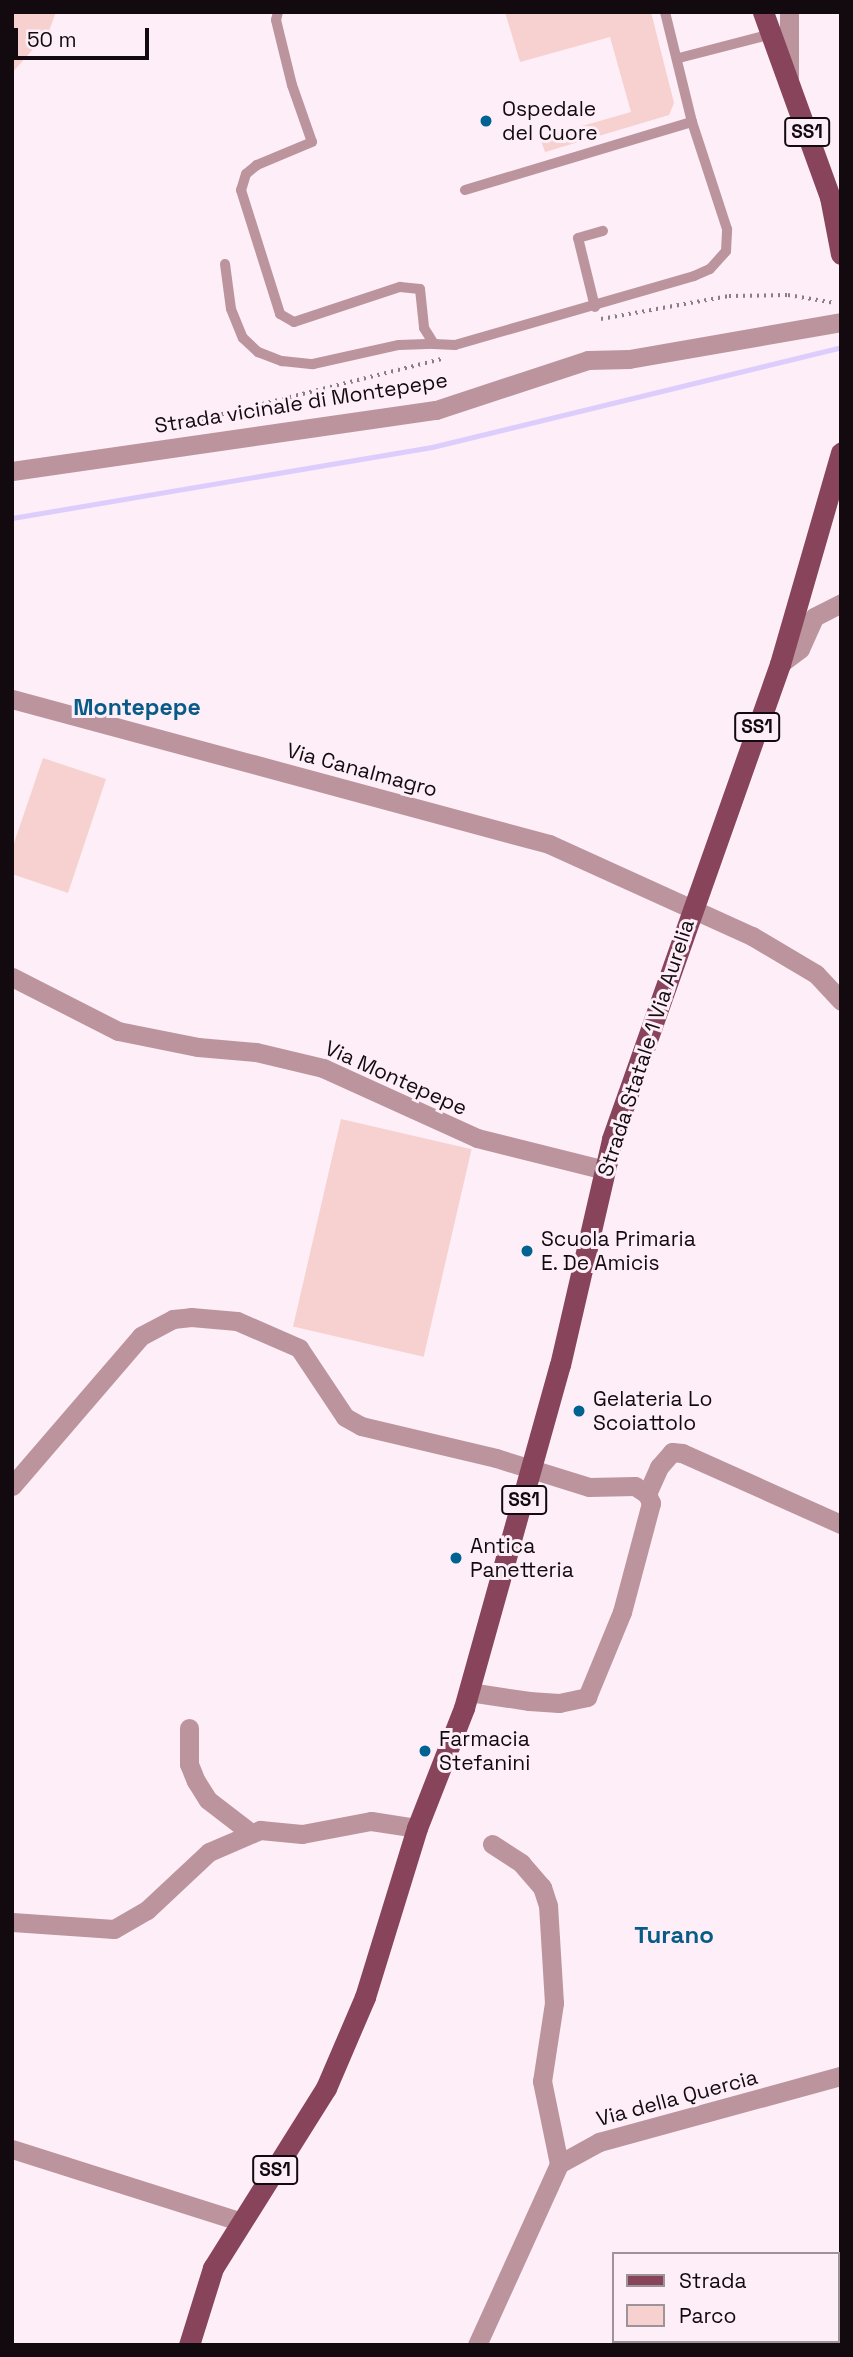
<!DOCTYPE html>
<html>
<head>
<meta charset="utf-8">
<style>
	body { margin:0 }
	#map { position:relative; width:853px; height:2357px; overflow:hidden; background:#fdeef7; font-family:"Space Grotesk",sans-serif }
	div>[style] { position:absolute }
	.green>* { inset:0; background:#f7d1cf; transform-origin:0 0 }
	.stream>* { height:5px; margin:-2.5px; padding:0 2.5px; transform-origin:2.5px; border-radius:2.5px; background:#ddcdfc }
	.path>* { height:3.5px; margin-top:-1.75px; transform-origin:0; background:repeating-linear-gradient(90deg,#897e85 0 2px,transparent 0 7px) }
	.lane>* { height:10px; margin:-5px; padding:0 5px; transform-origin:5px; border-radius:5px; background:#bb949e }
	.street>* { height:19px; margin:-9.5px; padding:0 9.5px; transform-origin:9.5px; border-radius:9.5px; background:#bb949e }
	.primary>* { height:21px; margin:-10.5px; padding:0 10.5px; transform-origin:10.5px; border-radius:10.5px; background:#87445a }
	.dots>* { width:19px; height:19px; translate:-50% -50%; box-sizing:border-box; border:4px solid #fdeef7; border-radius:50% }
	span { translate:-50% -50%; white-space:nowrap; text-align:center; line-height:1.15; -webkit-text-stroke:6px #fdeef7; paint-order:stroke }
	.shield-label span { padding:2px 5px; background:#fdeef7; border:2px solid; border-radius:5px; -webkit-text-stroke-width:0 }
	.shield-label { font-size:19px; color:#120a0f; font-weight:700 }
	.poi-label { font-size:21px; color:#120a0f }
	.left { translate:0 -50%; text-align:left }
	.street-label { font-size:21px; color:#120a0f }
	.neighbourhood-label { font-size:23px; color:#075b86; font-weight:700 }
	.quarter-label { font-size:24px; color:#075b86; font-weight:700 }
	.frame { position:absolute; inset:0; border:14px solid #120a0f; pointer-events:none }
	.legend { position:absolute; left:612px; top:2252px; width:228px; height:91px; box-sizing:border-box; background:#fdeef7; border:2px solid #9f939a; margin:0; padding:9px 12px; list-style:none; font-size:21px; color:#120a0f }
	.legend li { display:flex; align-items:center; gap:14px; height:35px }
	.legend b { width:35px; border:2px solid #9f939a }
	.scale { position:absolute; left:14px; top:28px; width:135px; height:32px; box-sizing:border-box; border:4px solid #120a0f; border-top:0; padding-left:9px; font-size:21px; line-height:24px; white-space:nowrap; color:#120a0f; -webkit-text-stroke:5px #fdeef7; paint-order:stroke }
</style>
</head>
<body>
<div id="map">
	<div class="green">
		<div style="clip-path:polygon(12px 12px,56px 12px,49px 31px,12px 73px)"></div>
		<div style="clip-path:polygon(505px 12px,651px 12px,674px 103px,669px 115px,545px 152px,540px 138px,631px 112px,610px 37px,520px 62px)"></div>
		<div style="clip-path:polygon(43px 758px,106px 779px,68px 893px,12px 874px,12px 849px)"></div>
		<div style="left:341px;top:1119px;width:134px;height:213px;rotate:13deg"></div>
	</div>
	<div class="stream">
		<div style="left:12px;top:518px;width:426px;rotate:-9.6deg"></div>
		<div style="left:432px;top:447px;width:421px;rotate:-13.7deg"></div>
	</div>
	<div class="path">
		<div style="left:601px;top:319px;width:130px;rotate:-10.2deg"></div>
		<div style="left:729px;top:296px;width:59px;rotate:-1deg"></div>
		<div style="left:788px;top:295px;width:48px;rotate:9.7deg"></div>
		<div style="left:167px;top:428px;width:283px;rotate:-14.1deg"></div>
	</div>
	<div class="lane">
		<div style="left:278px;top:12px;width:8px;rotate:104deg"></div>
		<div style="left:276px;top:20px;width:67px;rotate:76.2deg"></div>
		<div style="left:292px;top:85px;width:60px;rotate:70.7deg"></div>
		<div style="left:312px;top:142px;width:60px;rotate:157.3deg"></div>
		<div style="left:257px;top:165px;width:14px;rotate:141deg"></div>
		<div style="left:246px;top:174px;width:17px;rotate:107deg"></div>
		<div style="left:241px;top:190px;width:130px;rotate:72.5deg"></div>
		<div style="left:280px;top:314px;width:16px;rotate:30deg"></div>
		<div style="left:294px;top:322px;width:112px;rotate:-18.3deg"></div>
		<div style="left:400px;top:287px;width:20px;rotate:6deg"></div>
		<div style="left:420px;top:289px;width:39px;rotate:84deg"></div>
		<div style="left:424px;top:328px;width:19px;rotate:58deg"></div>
		<div style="left:434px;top:344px;width:21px;rotate:3deg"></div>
		<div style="left:455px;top:345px;width:249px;rotate:-16.1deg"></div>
		<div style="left:694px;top:276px;width:17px;rotate:-24deg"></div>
		<div style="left:710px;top:269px;width:24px;rotate:-48deg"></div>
		<div style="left:726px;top:251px;width:22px;rotate:-87deg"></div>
		<div style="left:727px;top:229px;width:113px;rotate:-108.1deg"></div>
		<div style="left:692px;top:122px;width:113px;rotate:-103.8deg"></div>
		<div style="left:679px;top:58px;width:96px;rotate:-14.5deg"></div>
		<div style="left:465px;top:190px;width:237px;rotate:-16.7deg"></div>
		<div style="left:225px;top:264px;width:45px;rotate:82.4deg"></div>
		<div style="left:231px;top:309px;width:31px;rotate:68deg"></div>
		<div style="left:243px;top:338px;width:21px;rotate:43deg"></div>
		<div style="left:258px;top:352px;width:26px;rotate:21deg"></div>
		<div style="left:282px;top:361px;width:31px;rotate:6deg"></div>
		<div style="left:313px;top:364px;width:88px;rotate:-12.5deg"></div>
		<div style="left:399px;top:345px;width:35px;rotate:-2deg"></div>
		<div style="left:595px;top:307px;width:71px;rotate:-103.8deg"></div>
		<div style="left:578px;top:238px;width:26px;rotate:-16deg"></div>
	</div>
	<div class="street">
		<div style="left:789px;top:77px;width:65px;rotate:-90deg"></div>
		<div style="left:12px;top:471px;width:428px;rotate:-8.2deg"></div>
		<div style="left:436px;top:410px;width:160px;rotate:-18.2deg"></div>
		<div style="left:588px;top:360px;width:41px;rotate:-1.4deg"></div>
		<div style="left:629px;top:359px;width:215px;rotate:-9.9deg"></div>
		<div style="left:780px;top:664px;width:25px;rotate:-37deg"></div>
		<div style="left:800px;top:649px;width:35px;rotate:-66deg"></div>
		<div style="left:814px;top:617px;width:30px;rotate:-27deg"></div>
		<div style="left:12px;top:699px;width:556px;rotate:15.11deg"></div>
		<div style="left:549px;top:844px;width:223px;rotate:24.4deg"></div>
		<div style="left:752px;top:936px;width:74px;rotate:30.7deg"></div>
		<div style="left:816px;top:974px;width:37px;rotate:47deg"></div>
		<div style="left:12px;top:977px;width:119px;rotate:27deg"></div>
		<div style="left:118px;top:1031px;width:82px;rotate:11.3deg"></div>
		<div style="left:198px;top:1047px;width:58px;rotate:4.9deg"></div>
		<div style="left:256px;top:1052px;width:69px;rotate:13.4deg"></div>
		<div style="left:323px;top:1068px;width:169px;rotate:24.4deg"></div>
		<div style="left:477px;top:1138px;width:132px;rotate:14deg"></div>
		<div style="left:12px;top:1486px;width:198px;rotate:-49.3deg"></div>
		<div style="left:141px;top:1336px;width:36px;rotate:-28deg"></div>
		<div style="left:173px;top:1319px;width:18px;rotate:-6deg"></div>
		<div style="left:191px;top:1317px;width:46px;rotate:5deg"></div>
		<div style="left:237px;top:1321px;width:68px;rotate:23.5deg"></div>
		<div style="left:299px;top:1348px;width:83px;rotate:56.3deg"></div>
		<div style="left:345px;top:1417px;width:18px;rotate:29deg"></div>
		<div style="left:361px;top:1426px;width:139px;rotate:13.3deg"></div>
		<div style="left:496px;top:1458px;width:97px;rotate:17.3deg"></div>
		<div style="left:589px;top:1487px;width:46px;rotate:-1.2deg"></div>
		<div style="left:635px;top:1486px;width:14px;rotate:34deg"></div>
		<div style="left:647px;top:1494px;width:30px;rotate:-66deg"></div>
		<div style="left:659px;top:1467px;width:20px;rotate:-49deg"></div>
		<div style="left:672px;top:1452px;width:10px;rotate:6deg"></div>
		<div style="left:682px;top:1453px;width:174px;rotate:24.1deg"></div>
		<div style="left:469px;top:1692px;width:61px;rotate:8.5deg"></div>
		<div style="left:529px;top:1701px;width:30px;rotate:4deg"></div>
		<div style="left:559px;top:1703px;width:29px;rotate:-12deg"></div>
		<div style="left:587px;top:1697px;width:92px;rotate:-67.6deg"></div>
		<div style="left:622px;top:1612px;width:113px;rotate:-75.1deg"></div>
		<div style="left:651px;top:1503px;width:10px;rotate:-114deg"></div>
		<div style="left:189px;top:1728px;width:36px;rotate:90deg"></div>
		<div style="left:189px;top:1764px;width:18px;rotate:68deg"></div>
		<div style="left:196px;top:1781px;width:22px;rotate:58deg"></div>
		<div style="left:208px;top:1800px;width:54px;rotate:37.5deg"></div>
		<div style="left:492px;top:1844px;width:35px;rotate:33deg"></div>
		<div style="left:521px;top:1863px;width:32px;rotate:49deg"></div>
		<div style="left:542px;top:1887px;width:19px;rotate:72deg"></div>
		<div style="left:548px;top:1905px;width:98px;rotate:86.5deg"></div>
		<div style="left:554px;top:2003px;width:79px;rotate:98.7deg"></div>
		<div style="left:542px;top:2081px;width:85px;rotate:78.4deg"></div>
		<div style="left:12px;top:1922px;width:102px;rotate:3.9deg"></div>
		<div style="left:114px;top:1929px;width:38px;rotate:-30deg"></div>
		<div style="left:147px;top:1910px;width:85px;rotate:-43.1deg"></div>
		<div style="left:209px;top:1852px;width:56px;rotate:-23.3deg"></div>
		<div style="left:260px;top:1830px;width:42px;rotate:5.4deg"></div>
		<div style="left:302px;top:1834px;width:70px;rotate:-10.7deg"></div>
		<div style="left:371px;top:1821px;width:47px;rotate:8.7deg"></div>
		<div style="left:12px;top:2149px;width:238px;rotate:17.6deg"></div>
		<div style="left:477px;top:2345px;width:199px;rotate:-65.6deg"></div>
		<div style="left:559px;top:2164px;width:46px;rotate:-28.8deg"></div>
		<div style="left:599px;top:2142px;width:251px;rotate:-15.3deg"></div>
	</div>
	<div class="primary">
		<div style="left:763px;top:12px;width:197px;rotate:70.1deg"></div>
		<div style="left:830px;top:197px;width:58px;rotate:79.1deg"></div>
		<div style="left:189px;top:2345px;width:81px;rotate:-72.7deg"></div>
		<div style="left:213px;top:2268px;width:213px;rotate:-57.9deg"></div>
		<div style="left:326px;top:2088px;width:99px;rotate:-66.8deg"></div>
		<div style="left:365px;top:1997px;width:177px;rotate:-72.9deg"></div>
		<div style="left:417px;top:1828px;width:129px;rotate:-68.6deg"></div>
		<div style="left:464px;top:1708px;width:356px;rotate:-74.4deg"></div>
		<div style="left:560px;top:1365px;width:232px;rotate:-77deg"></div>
		<div style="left:612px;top:1139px;width:504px;rotate:-70.52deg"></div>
		<div style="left:780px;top:664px;width:220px;rotate:-73.9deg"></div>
	</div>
	<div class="dots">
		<div style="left:486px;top:121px;background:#006291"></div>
		<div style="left:527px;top:1251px;background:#006291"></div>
		<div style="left:579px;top:1411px;background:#006291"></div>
		<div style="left:456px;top:1558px;background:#006291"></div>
		<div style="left:425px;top:1751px;background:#006291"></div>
	</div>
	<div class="shield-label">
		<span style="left:807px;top:132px">SS1</span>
		<span style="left:757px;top:727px">SS1</span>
		<span style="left:524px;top:1500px">SS1</span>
		<span style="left:275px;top:2170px">SS1</span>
	</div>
	<div class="poi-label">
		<span class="left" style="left:502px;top:121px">Ospedale<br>del Cuore</span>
		<span class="left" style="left:541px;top:1251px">Scuola Primaria<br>E. De Amicis</span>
		<span class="left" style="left:593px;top:1411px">Gelateria Lo<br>Scoiattolo</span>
		<span class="left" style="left:470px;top:1558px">Antica<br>Panetteria</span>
		<span class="left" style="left:439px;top:1751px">Farmacia<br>Stefanini</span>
	</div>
	<div class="street-label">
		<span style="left:301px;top:403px;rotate:-9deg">Strada vicinale di Montepepe</span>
		<span style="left:362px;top:770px;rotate:15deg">Via Canalmagro</span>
		<span style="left:646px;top:1048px;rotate:-72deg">Strada Statale 1 Via Aurelia</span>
		<span style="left:396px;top:1078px;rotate:24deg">Via Montepepe</span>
		<span style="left:677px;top:2098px;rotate:-15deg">Via della Quercia</span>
	</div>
	<div class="neighbourhood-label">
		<span style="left:137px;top:707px">Montepepe</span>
	</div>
	<div class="quarter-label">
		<span style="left:674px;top:1935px">Turano</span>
	</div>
	<div class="frame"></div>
	<ul class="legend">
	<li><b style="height:9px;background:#87445a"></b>Strada</li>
	<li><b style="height:19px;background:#f7d1cf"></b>Parco</li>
	</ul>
	<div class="scale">50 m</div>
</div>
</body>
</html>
